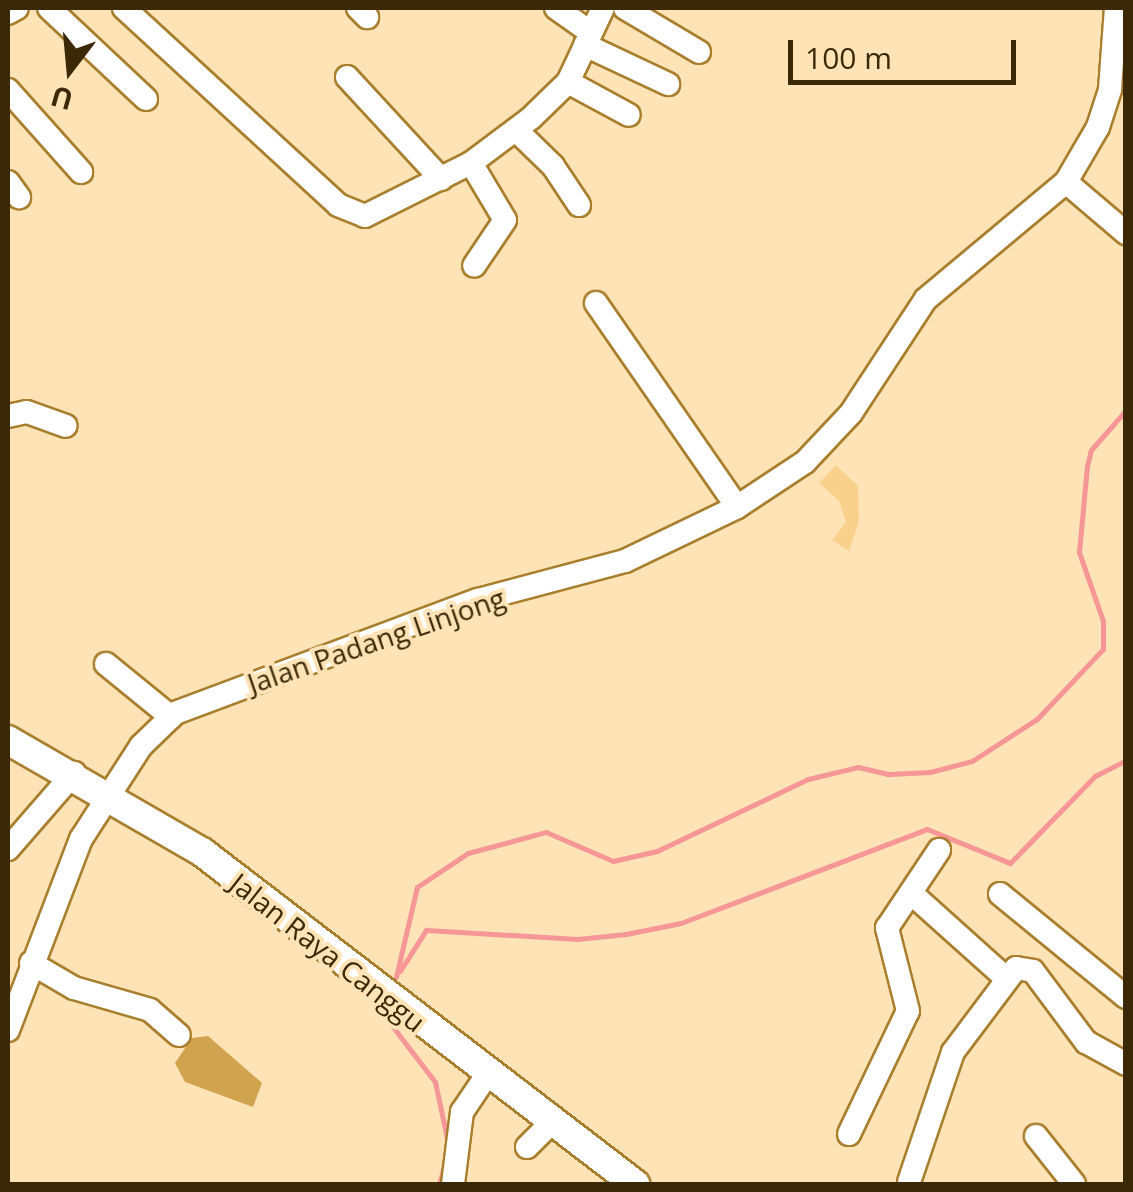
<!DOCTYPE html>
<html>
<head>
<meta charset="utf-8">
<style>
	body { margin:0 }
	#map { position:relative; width:1133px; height:1192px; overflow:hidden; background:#fee3b6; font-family:"Open Sans",sans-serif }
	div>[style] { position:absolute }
	.green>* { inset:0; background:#f9d18c }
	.forest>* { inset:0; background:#d2a34e }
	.stream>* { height:5px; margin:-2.5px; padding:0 2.5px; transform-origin:2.5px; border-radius:2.5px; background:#f69696 }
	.roads { filter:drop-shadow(2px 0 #a97e2d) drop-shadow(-2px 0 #a97e2d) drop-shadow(0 2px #a97e2d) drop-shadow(0 -2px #a97e2d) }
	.minor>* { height:22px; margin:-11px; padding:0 11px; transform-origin:11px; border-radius:11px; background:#fff }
	.major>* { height:28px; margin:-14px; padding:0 14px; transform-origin:14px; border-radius:14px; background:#fff }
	span { translate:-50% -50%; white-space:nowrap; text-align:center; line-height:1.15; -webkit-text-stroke:8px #fee3b6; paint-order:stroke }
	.street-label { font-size:28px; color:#3a2806 }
	.frame { position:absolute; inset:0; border:10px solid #3a2806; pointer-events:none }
	.north { position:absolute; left:20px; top:20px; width:100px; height:100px; -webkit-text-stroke:8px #fee3b6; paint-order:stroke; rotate:196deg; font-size:28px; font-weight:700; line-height:40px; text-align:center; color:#3a2806 }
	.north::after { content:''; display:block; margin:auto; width:35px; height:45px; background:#3a2806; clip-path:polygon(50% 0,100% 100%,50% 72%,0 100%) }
	.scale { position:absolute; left:788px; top:40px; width:228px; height:45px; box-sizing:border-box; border:5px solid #3a2806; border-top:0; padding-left:12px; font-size:30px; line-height:35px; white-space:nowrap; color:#3a2806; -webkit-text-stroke:8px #fee3b6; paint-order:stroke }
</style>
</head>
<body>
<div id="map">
	<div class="green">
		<div style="clip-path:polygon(836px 465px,858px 486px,859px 521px,849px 551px,832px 540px,846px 522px,839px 501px,819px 483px)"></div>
	</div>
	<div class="forest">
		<div style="clip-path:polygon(208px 1036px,262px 1083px,253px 1107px,185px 1082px,175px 1063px,192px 1038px)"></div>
	</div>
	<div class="stream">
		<div style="left:400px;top:971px;width:49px;rotate:-57.6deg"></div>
		<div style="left:426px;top:930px;width:152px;rotate:3.4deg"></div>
		<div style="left:578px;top:939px;width:48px;rotate:-5.9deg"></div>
		<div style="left:626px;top:934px;width:56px;rotate:-11.3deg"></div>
		<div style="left:681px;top:923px;width:263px;rotate:-20.9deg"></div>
		<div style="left:927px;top:829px;width:90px;rotate:22.3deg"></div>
		<div style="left:1010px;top:863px;width:122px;rotate:-45.7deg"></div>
		<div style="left:1095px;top:776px;width:35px;rotate:-27deg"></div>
		<div style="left:396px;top:977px;width:92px;rotate:-76.9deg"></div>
		<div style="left:417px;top:887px;width:61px;rotate:-33.7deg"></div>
		<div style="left:468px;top:853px;width:81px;rotate:-15.1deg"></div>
		<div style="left:546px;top:832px;width:73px;rotate:23.4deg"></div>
		<div style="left:613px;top:861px;width:45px;rotate:-12.8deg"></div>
		<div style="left:657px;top:851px;width:167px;rotate:-25.5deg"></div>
		<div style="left:808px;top:779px;width:51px;rotate:-13.5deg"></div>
		<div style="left:858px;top:767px;width:32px;rotate:13deg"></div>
		<div style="left:889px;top:774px;width:41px;rotate:-2.8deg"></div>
		<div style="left:930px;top:772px;width:43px;rotate:-14.7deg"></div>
		<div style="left:972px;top:761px;width:77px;rotate:-32.9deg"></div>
		<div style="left:1037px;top:719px;width:96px;rotate:-46.7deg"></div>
		<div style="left:1103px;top:649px;width:28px;rotate:-90deg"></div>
		<div style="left:1103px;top:621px;width:73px;rotate:-109.2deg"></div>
		<div style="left:1079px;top:552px;width:86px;rotate:-84.7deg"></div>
		<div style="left:1087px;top:466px;width:16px;rotate:-76deg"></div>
		<div style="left:1091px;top:450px;width:53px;rotate:-48.8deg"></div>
		<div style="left:386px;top:1004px;width:10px;rotate:107deg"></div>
		<div style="left:383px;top:1014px;width:86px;rotate:52.6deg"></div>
		<div style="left:435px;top:1082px;width:62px;rotate:78deg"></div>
		<div style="left:439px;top:1184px;width:22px;rotate:-74deg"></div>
	</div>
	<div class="roads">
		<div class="minor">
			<div style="left:49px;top:8px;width:133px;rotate:43.2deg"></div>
			<div style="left:124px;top:8px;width:291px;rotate:42.6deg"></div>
			<div style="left:338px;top:205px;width:29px;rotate:22deg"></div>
			<div style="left:365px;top:216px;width:119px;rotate:-26.6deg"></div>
			<div style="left:471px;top:163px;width:75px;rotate:-36.9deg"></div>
			<div style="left:531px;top:118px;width:52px;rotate:-44.2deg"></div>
			<div style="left:568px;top:82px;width:82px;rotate:-64.7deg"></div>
			<div style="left:358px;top:8px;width:13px;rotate:45deg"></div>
			<div style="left:556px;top:8px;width:42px;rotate:35.2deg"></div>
			<div style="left:625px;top:8px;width:86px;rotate:30.7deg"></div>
			<div style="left:8px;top:13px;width:10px;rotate:-29deg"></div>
			<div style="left:585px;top:45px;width:92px;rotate:25.2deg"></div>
			<div style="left:347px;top:77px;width:139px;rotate:47.3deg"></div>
			<div style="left:568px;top:82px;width:69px;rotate:28.4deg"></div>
			<div style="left:8px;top:90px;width:110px;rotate:48.3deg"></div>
			<div style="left:516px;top:130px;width:52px;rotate:44.2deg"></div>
			<div style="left:553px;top:166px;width:47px;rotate:56.3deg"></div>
			<div style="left:471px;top:163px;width:66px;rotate:59.2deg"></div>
			<div style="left:505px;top:220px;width:55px;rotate:124deg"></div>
			<div style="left:8px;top:182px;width:19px;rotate:54deg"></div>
			<div style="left:1066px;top:182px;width:79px;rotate:40.4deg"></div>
			<div style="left:596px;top:303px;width:248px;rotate:55.3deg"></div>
			<div style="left:8px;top:416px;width:19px;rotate:-12deg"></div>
			<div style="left:27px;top:412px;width:41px;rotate:19.7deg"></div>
			<div style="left:106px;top:664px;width:84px;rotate:39.2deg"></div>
			<div style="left:8px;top:849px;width:101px;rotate:-49deg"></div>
			<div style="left:911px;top:893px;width:129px;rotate:41.9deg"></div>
			<div style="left:1000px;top:894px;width:163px;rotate:39.3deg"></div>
			<div style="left:31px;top:963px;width:50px;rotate:30.2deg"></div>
			<div style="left:74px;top:988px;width:79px;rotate:16.1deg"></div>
			<div style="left:150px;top:1010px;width:38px;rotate:41deg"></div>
			<div style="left:8px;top:1030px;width:204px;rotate:-69.1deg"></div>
			<div style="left:81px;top:839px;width:111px;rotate:-57.2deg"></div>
			<div style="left:141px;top:746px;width:47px;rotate:-44.1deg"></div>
			<div style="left:175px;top:713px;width:323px;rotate:-20.5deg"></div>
			<div style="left:478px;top:600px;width:152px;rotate:-14.9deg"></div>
			<div style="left:625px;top:561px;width:124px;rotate:-25.7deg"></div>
			<div style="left:737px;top:507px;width:82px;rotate:-33.5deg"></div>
			<div style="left:805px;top:462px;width:67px;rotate:-46.8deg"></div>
			<div style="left:851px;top:413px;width:136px;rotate:-56.7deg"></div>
			<div style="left:926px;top:299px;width:182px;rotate:-39.9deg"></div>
			<div style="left:1066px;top:182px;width:64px;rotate:-59.8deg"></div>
			<div style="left:1098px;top:127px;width:40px;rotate:-72deg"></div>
			<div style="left:1110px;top:89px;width:81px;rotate:-85.8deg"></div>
			<div style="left:849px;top:1134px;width:136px;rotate:-64.4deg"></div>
			<div style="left:908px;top:1011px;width:86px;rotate:-104.2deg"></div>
			<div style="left:887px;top:928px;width:94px;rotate:-56.3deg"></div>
			<div style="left:1036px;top:1136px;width:61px;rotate:51.6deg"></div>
			<div style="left:527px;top:1147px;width:34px;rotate:-45deg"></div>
			<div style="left:909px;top:1182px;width:137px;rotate:-71.3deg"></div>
			<div style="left:953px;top:1052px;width:105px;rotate:-53.1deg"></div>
			<div style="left:1016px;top:968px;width:17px;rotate:10deg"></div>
			<div style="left:1033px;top:971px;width:89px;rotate:53.3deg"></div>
			<div style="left:1086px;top:1042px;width:46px;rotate:28.8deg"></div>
			<div style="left:453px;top:1184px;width:73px;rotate:-82.9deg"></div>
			<div style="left:462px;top:1112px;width:45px;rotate:-56deg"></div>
		</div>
		<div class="major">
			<div style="left:8px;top:740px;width:224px;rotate:30deg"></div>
			<div style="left:202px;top:852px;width:546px;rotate:37.48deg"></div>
		</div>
	</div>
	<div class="street-label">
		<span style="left:376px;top:640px;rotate:-19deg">Jalan Padang Linjong</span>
		<span style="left:328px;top:952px;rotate:38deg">Jalan Raya Canggu</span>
	</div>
	<div class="frame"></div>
	<div class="north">U</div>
	<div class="scale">100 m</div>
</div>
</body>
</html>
